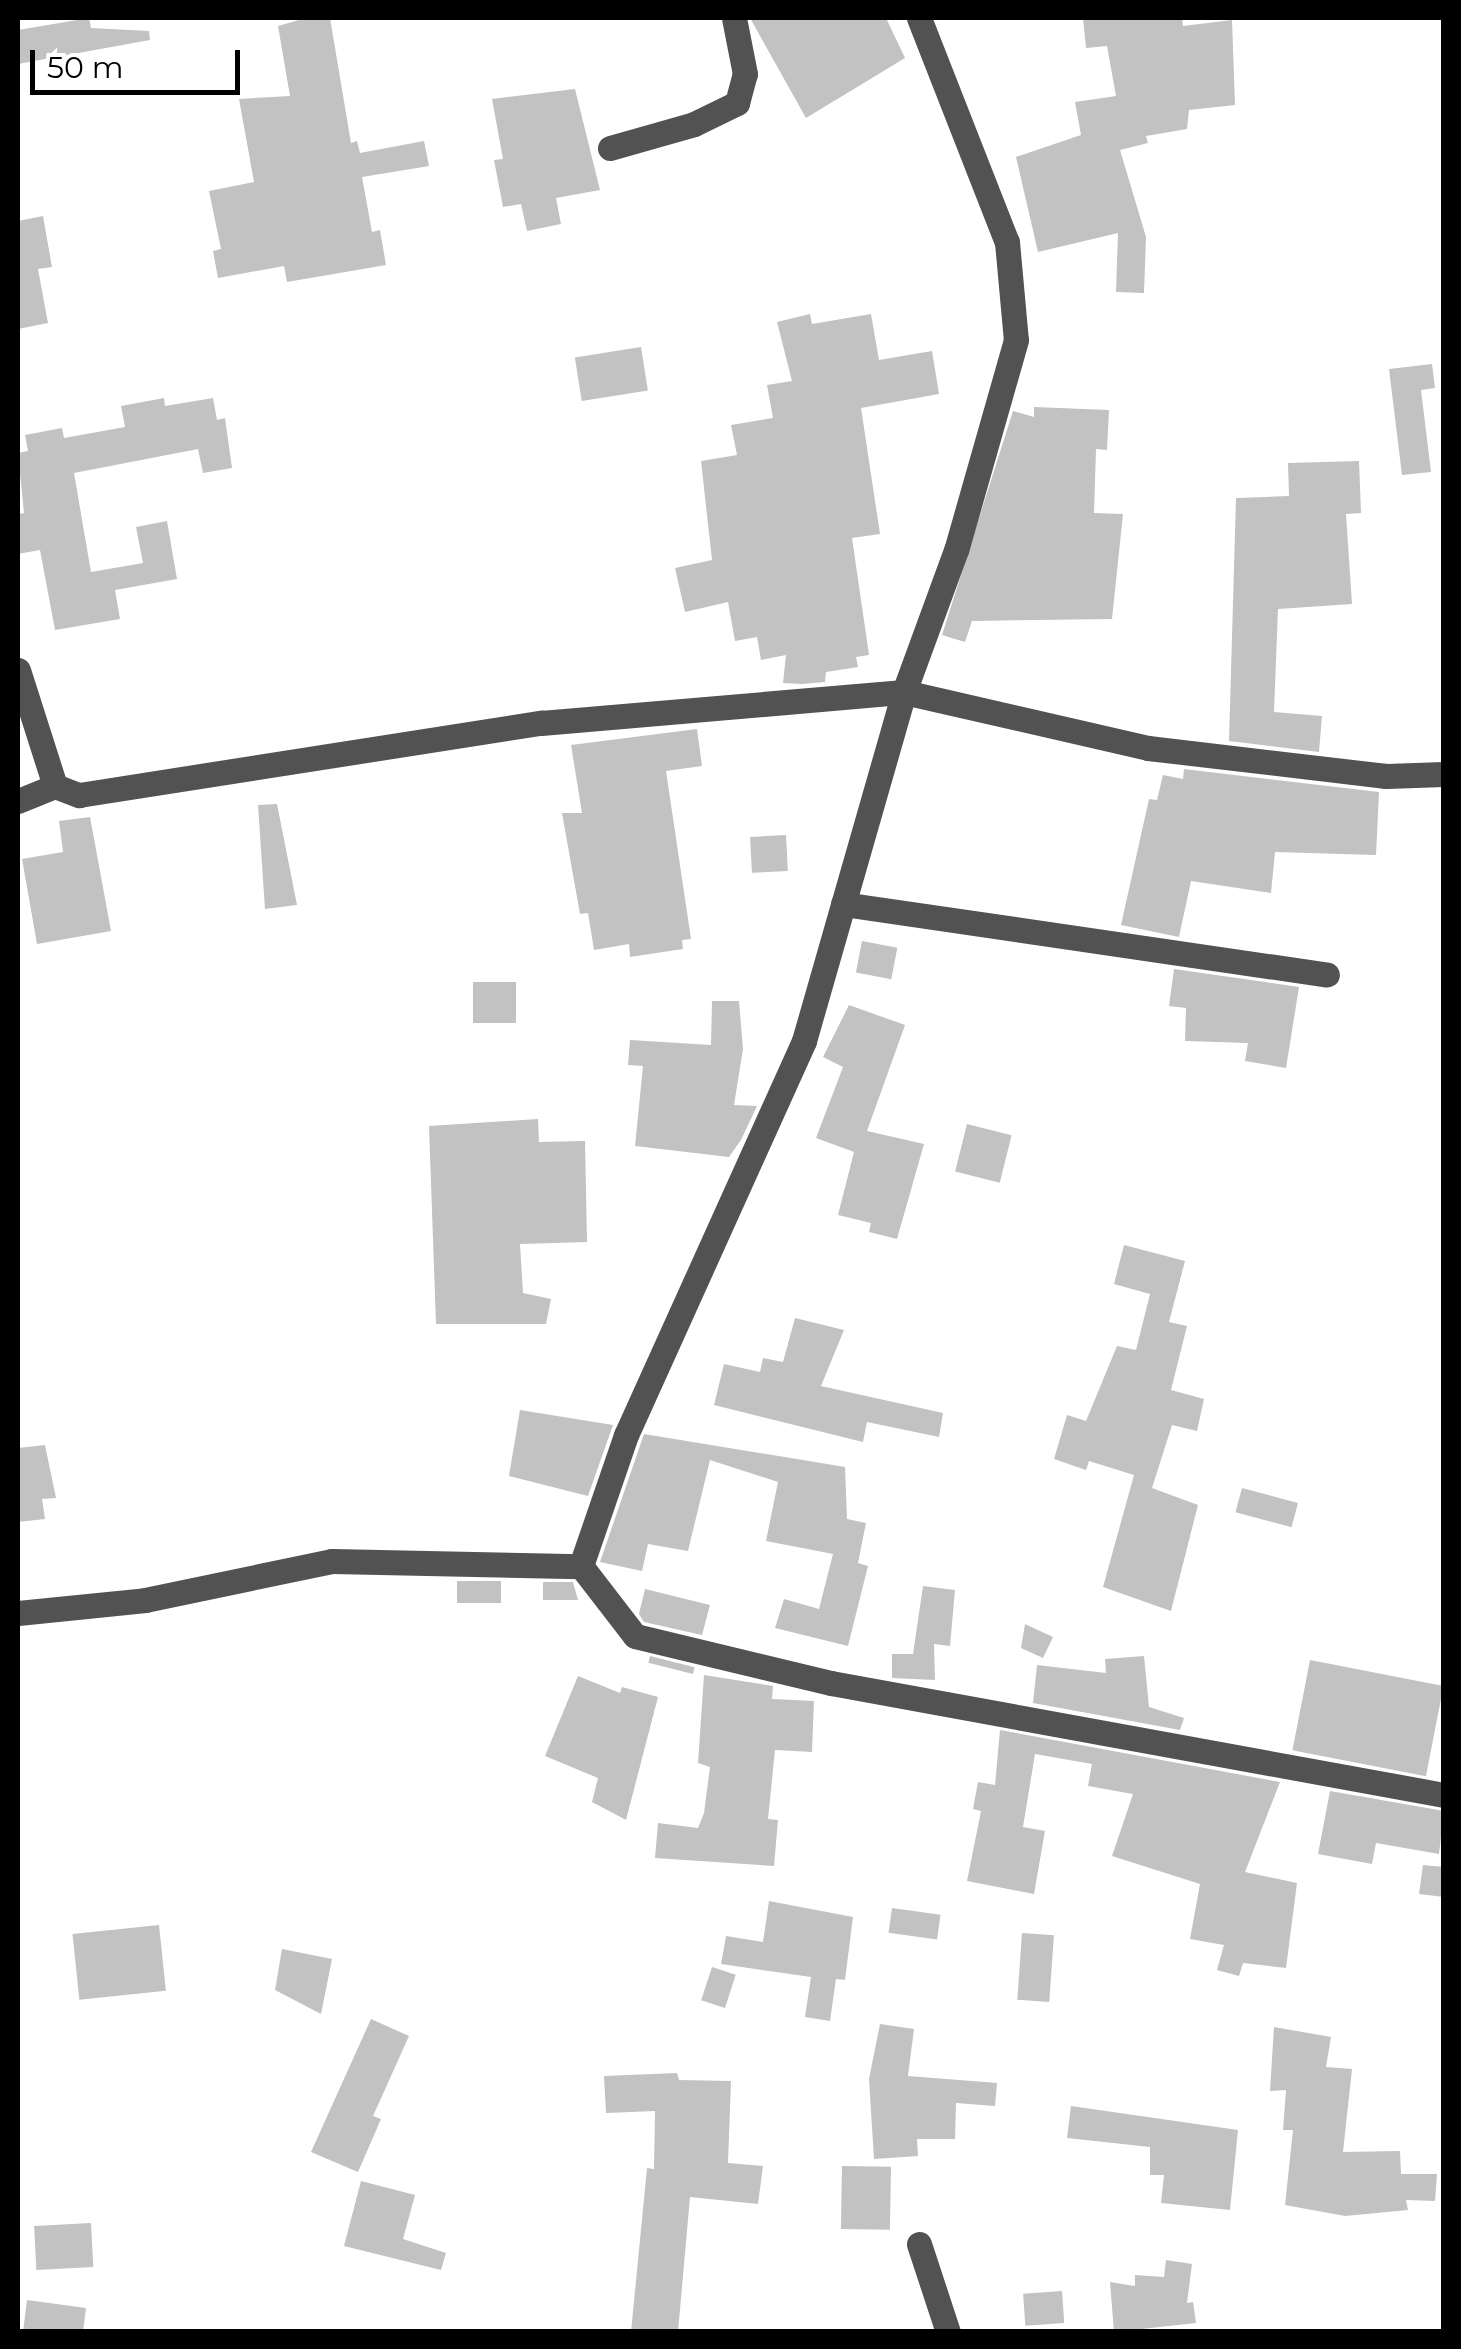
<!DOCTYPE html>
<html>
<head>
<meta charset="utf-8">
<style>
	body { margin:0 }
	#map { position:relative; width:1461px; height:2349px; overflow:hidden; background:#fff; font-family:Montserrat,sans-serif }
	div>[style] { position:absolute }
	.building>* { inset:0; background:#c2c2c2; transform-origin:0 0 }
	.minor>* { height:25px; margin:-12.5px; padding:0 12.5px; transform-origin:12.5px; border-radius:12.5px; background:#525252 }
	span { translate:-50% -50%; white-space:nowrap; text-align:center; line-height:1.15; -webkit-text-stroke:10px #fff; paint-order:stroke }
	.frame { position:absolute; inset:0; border:20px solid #000; pointer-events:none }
	.scale { position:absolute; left:30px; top:50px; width:210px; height:45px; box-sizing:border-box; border:5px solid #000; border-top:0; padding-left:12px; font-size:30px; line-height:35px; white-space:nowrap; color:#000; -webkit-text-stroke:8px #fff; paint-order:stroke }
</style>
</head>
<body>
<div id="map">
	<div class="building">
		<div style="clip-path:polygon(89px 18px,91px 28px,149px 31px,150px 40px,18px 64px,18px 30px)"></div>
		<div style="clip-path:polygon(306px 18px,330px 18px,351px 143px,357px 141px,360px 153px,424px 141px,429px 166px,362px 177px,372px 232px,380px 230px,386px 265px,287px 282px,284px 266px,218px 278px,213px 251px,221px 249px,209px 191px,254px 182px,239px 99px,290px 96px,278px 26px)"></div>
		<div style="clip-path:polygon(750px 18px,886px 18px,905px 58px,806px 118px)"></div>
		<div style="clip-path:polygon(1083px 18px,1182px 18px,1183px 26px,1232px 20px,1235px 105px,1189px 110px,1187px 129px,1146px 136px,1148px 143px,1120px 150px,1146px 237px,1144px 293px,1116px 292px,1118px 233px,1038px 252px,1016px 157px,1081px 135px,1075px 102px,1116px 96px,1107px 46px,1086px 48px)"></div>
		<div style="clip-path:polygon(575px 89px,600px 190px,556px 198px,561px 224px,527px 231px,521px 204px,503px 207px,494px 160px,503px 159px,492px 99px)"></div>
		<div style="clip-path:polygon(43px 216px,52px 267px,38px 269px,48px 323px,18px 329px,18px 221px)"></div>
		<div style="clip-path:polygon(810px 314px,812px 324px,871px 314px,879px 360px,932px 351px,939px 394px,861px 408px,880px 534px,852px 538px,869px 655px,856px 657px,858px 667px,826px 672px,825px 682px,802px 684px,783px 683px,786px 655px,761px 660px,757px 637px,735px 641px,728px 602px,685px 612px,675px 568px,712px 560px,701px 461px,737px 455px,731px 425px,773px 418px,767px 385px,792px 381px,777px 322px)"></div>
		<div style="left:641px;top:347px;width:44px;height:67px;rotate:81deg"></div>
		<div style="clip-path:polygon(1432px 364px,1435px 388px,1421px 390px,1431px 472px,1402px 475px,1389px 369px)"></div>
		<div style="clip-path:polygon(164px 398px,165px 406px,213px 398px,217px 420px,225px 418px,232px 468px,203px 473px,198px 449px,74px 473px,91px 572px,143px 563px,136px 527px,167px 521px,177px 579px,115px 590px,120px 619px,55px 630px,40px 550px,18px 554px,18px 514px,24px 513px,18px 453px,28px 451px,25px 435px,62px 428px,64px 438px,125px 427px,121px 406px)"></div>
		<div style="clip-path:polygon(1034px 407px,1109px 410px,1107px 450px,1096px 449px,1094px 513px,1123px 514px,1112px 619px,972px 621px,965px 642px,942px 635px,1013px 411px,1034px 417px)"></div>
		<div style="clip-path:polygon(1359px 461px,1361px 513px,1346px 514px,1352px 604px,1278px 609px,1274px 712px,1322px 716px,1319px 752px,1229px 741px,1236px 498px,1289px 496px,1288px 463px)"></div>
		<div style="clip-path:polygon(697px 729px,702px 766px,666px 771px,691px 939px,682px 940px,683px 949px,630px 957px,629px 944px,594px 950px,588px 913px,580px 914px,562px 813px,582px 813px,571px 745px)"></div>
		<div style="clip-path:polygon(1184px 769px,1379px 792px,1376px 855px,1275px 852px,1271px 893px,1191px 881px,1179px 937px,1121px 925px,1149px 799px,1157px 800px,1163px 775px,1183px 779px)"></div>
		<div style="clip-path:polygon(277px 804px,297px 905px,265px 909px,258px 805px)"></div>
		<div style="clip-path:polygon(90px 817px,111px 931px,37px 944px,22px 859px,63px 852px,59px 821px)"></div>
		<div style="left:786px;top:835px;width:36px;height:36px;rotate:87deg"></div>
		<div style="left:862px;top:941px;width:36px;height:32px;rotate:11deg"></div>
		<div style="clip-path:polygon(1174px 969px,1299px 987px,1286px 1068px,1245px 1061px,1248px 1043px,1185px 1041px,1186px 1008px,1169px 1006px)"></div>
		<div style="left:473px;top:982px;width:43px;height:41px"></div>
		<div style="clip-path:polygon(712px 1001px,739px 1001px,743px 1049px,734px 1105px,757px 1106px,741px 1140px,729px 1157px,635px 1146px,643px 1066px,628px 1065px,630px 1040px,711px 1045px)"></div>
		<div style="clip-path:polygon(849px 1005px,905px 1025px,867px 1131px,924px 1144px,897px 1239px,869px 1232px,871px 1223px,838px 1215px,854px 1152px,816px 1138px,843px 1067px,823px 1057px)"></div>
		<div style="clip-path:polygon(538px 1119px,539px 1142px,585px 1141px,587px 1242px,520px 1244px,523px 1293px,551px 1299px,546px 1324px,436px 1324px,429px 1126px)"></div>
		<div style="left:967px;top:1124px;width:46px;height:49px;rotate:14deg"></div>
		<div style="clip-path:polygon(1124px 1245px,1185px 1261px,1169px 1322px,1187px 1326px,1171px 1390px,1204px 1399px,1197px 1431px,1172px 1425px,1152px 1488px,1198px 1505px,1171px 1611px,1103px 1587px,1134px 1475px,1089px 1461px,1086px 1470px,1054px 1459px,1067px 1415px,1086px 1421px,1117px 1346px,1136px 1350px,1150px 1294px,1114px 1284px)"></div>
		<div style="clip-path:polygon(795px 1318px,844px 1330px,821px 1386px,943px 1413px,939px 1437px,867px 1422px,863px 1442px,714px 1405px,724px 1364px,760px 1372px,763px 1358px,783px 1362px)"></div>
		<div style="clip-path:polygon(520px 1410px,613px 1425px,588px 1496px,509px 1476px)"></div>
		<div style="clip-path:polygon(644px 1434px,845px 1467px,847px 1519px,866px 1523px,858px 1563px,868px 1566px,848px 1646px,775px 1628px,784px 1599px,819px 1609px,833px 1554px,766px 1541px,778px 1482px,710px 1460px,688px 1551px,648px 1544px,642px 1571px,600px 1562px)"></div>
		<div style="clip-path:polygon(45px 1445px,56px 1498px,42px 1499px,45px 1519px,18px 1522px,18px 1448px)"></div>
		<div style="left:1242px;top:1488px;width:58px;height:25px;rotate:15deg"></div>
		<div style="left:457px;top:1581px;width:44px;height:22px"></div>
		<div style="clip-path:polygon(543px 1582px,573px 1582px,578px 1600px,543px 1600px)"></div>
		<div style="clip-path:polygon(923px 1586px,955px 1590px,950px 1646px,934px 1644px,935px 1680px,892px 1678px,892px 1654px,913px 1654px)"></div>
		<div style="clip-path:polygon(645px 1589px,710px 1605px,702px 1635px,644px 1622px,639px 1614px)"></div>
		<div style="clip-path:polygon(1025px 1624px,1053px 1637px,1043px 1658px,1021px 1648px)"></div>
		<div style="left:650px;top:1656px;width:46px;height:7px;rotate:14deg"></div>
		<div style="clip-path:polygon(1144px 1656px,1149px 1707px,1184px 1718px,1180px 1730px,1033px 1703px,1037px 1665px,1106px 1673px,1105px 1659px)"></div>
		<div style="left:1310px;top:1660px;width:136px;height:92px;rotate:11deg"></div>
		<div style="clip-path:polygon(704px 1675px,773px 1686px,772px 1699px,814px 1701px,812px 1752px,775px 1750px,768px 1819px,778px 1820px,774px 1866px,655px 1858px,658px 1823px,698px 1828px,704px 1813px,710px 1767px,698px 1763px)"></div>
		<div style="clip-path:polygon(578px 1676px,620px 1693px,622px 1687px,658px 1697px,626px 1820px,592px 1802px,598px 1778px,545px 1756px)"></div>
		<div style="clip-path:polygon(1000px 1730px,1280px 1782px,1245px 1872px,1297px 1883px,1286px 1968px,1243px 1963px,1239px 1976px,1217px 1970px,1224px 1945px,1190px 1939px,1200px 1884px,1112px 1856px,1133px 1794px,1088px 1786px,1092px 1764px,1035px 1754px,1023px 1827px,1045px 1831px,1034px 1894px,967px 1881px,981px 1811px,973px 1809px,978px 1782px,995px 1785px)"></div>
		<div style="clip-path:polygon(1330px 1791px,1444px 1811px,1439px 1854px,1376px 1843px,1372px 1864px,1318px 1854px)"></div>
		<div style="clip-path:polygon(1423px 1865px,1444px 1867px,1444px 1897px,1419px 1894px)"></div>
		<div style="clip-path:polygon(769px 1901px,853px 1917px,845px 1980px,836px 1979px,830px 2021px,805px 2017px,811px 1977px,721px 1964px,726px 1936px,763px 1942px)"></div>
		<div style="left:892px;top:1908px;width:49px;height:25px;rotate:8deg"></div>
		<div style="left:159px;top:1925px;width:66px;height:87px;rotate:84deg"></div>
		<div style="left:1022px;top:1933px;width:32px;height:67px;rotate:4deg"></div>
		<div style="clip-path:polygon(282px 1949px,332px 1959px,321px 2014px,275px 1990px)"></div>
		<div style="left:712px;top:1967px;width:25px;height:35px;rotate:18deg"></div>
		<div style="clip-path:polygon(371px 2019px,409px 2036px,373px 2116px,381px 2119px,358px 2172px,311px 2152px)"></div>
		<div style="clip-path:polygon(880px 2024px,914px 2029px,908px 2076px,997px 2083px,995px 2106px,956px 2103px,955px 2139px,917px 2139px,918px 2156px,874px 2159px,869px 2079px)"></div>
		<div style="clip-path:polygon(1274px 2027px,1331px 2037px,1326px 2067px,1352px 2069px,1343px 2152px,1400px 2151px,1401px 2174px,1437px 2174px,1435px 2201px,1406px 2200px,1408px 2210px,1345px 2216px,1285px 2205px,1293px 2130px,1283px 2130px,1286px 2090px,1270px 2091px)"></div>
		<div style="clip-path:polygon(677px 2073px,679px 2080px,731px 2081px,728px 2163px,763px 2166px,758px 2204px,690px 2197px,678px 2332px,631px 2332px,647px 2168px,654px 2169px,655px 2111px,606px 2113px,604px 2076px)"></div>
		<div style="clip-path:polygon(1071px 2106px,1238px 2130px,1230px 2210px,1161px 2203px,1164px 2175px,1150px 2175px,1150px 2147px,1067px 2138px)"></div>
		<div style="left:842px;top:2166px;width:49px;height:63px;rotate:1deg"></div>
		<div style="clip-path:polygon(361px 2181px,415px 2195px,403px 2239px,446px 2253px,441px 2270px,344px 2246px)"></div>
		<div style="left:91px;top:2223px;width:44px;height:57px;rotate:87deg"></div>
		<div style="clip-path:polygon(1166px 2260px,1192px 2264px,1187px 2303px,1193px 2302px,1196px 2323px,1114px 2332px,1110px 2282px,1135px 2286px,1135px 2275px,1164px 2277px)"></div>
		<div style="left:1062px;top:2291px;width:32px;height:39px;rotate:86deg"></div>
		<div style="clip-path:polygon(27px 2300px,86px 2308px,83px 2332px,23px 2332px)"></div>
	</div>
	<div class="minor">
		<div style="left:919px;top:18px;width:241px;rotate:68.6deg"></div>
		<div style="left:1007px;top:242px;width:98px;rotate:84.8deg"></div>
		<div style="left:1016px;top:340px;width:218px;rotate:105.9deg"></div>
		<div style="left:956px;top:550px;width:151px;rotate:110.1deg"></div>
		<div style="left:904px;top:692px;width:250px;rotate:12.9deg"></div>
		<div style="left:1148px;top:748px;width:240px;rotate:6.7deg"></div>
		<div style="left:1386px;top:776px;width:58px;rotate:-2deg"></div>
		<div style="left:610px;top:148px;width:87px;rotate:-15.9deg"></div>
		<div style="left:694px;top:124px;width:48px;rotate:-26deg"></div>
		<div style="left:737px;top:103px;width:30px;rotate:-75deg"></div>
		<div style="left:745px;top:74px;width:57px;rotate:-101.1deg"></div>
		<div style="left:18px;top:670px;width:122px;rotate:72.3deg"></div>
		<div style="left:55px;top:786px;width:26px;rotate:21deg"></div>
		<div style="left:79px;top:795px;width:468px;rotate:-8.9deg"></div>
		<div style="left:541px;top:723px;width:364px;rotate:-4.9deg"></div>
		<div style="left:904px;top:692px;width:363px;rotate:106deg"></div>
		<div style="left:804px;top:1041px;width:432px;rotate:114.3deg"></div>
		<div style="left:626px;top:1435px;width:139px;rotate:109deg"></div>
		<div style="left:18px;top:801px;width:40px;rotate:-22deg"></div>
		<div style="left:843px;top:904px;width:489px;rotate:8.3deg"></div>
		<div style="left:581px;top:1566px;width:88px;rotate:52.4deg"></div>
		<div style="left:635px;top:1636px;width:202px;rotate:13.5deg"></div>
		<div style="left:831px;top:1683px;width:623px;rotate:10.35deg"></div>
		<div style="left:18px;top:1613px;width:128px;rotate:-5.8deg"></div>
		<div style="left:145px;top:1600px;width:191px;rotate:-11.8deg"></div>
		<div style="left:332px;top:1561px;width:249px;rotate:1.2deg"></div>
		<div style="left:919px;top:2244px;width:93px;rotate:71.8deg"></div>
	</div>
	<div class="frame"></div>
	<div class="scale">50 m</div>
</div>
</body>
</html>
